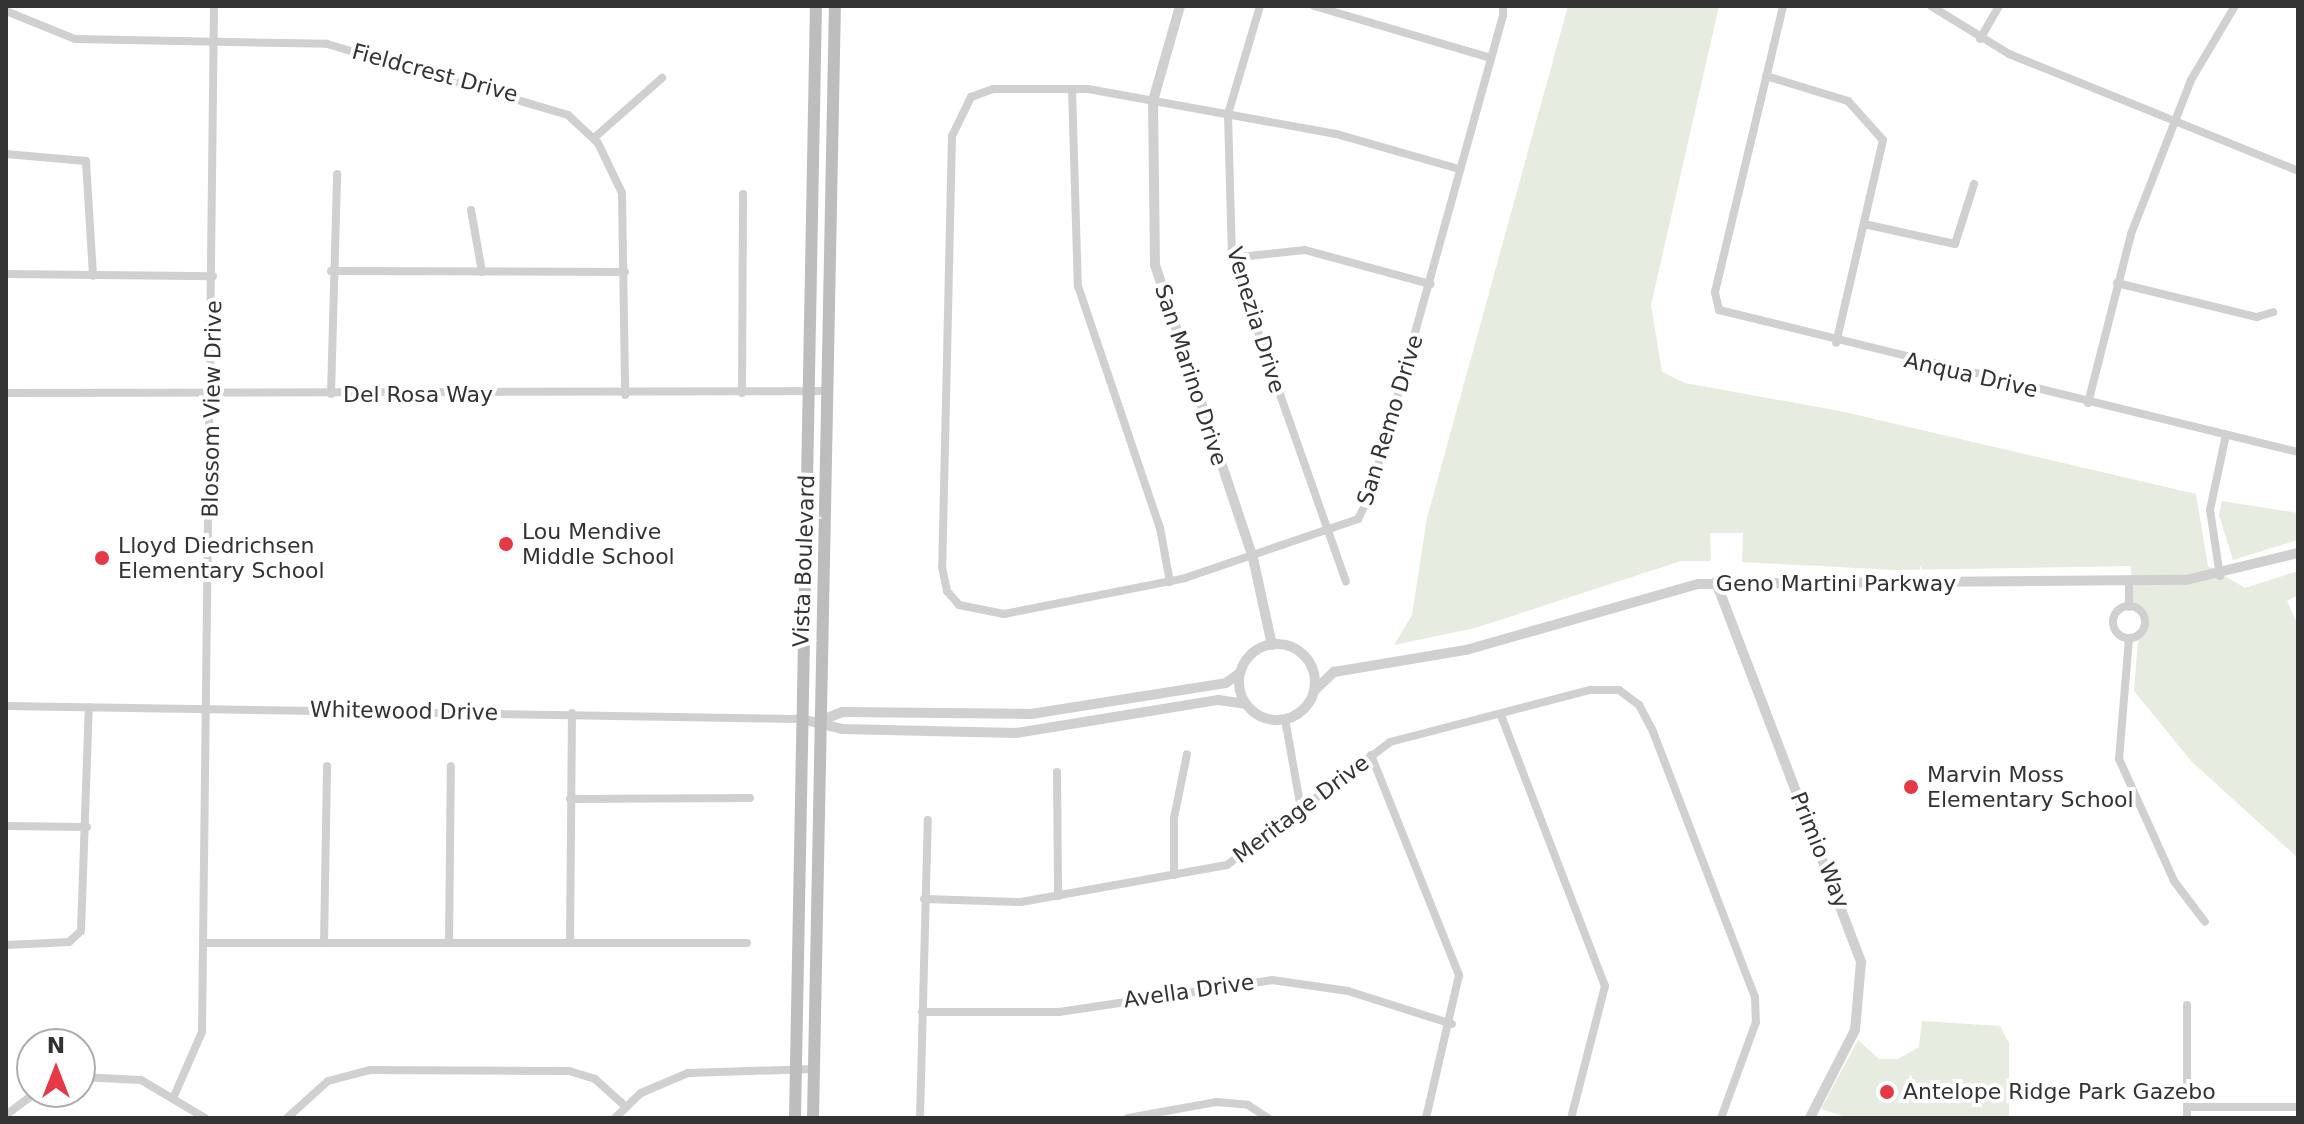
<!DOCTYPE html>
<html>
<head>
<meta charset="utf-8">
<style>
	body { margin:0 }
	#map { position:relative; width:2304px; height:1124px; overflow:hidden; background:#fff; font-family:"DejaVu Sans",sans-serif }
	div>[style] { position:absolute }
	.green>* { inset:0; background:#e6ecdf }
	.minor>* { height:8px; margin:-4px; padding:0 4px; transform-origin:4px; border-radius:4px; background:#d0d0d0 }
	.minor>.ring { margin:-4px; padding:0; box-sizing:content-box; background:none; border:8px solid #d0d0d0; border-radius:50% }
	.tertiary>* { height:10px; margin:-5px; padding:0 5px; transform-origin:5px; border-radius:5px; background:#d0d0d0 }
	.tertiary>.ring { margin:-5px; padding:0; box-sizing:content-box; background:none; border:10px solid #d0d0d0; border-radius:50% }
	.secondary>* { height:12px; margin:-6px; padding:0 6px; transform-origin:6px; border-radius:6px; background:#bdbdbd }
	.dots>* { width:22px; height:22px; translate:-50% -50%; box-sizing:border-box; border:4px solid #fff; border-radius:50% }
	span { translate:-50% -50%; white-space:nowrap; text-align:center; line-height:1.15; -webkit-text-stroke:8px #fff; paint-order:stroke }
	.street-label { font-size:22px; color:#333 }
	.poi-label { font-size:22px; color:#333 }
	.left { translate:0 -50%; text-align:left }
	.frame { position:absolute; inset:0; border:8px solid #333; pointer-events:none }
	.north { position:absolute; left:16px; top:1028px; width:80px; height:80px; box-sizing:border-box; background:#fff; border:2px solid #adadad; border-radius:50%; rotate:0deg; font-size:22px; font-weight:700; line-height:32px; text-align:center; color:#333 }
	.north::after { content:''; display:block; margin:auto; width:28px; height:36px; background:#e63946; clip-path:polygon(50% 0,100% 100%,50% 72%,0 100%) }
</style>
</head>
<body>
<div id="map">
	<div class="green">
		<div style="clip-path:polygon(1568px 6px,1719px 6px,1651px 305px,1662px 372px,1685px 383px,1840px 411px,2196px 494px,2208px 566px,2245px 588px,2298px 571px,2298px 595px,2287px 601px,2298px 625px,2298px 858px,2192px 762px,2134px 691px,2138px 641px,2148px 625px,2132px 606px,2131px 566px,1895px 570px,1742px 562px,1743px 533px,1710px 533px,1711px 561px,1681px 561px,1475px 628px,1394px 645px,1412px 615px,1427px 518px)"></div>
		<div style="clip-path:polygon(2222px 501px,2298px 513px,2298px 540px,2233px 560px,2219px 515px)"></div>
		<div style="clip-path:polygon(1922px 1021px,2000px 1026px,2009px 1043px,2009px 1118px,1849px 1118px,1821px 1109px,1858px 1040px,1879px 1059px,1898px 1059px,1919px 1047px)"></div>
	</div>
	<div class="minor">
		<div style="left:1260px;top:6px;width:113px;rotate:106.5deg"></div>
		<div style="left:1228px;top:114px;width:144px;rotate:88.4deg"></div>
		<div style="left:1232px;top:258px;width:343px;rotate:70.6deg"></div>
		<div style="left:1314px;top:6px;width:184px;rotate:16.4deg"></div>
		<div style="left:1931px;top:6px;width:92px;rotate:31.6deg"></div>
		<div style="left:2009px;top:54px;width:312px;rotate:22deg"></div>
		<div style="left:6px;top:11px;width:74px;rotate:22.1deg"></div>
		<div style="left:75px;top:39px;width:252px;rotate:1.1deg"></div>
		<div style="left:327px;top:44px;width:251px;rotate:16.4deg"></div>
		<div style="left:568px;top:115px;width:41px;rotate:43deg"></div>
		<div style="left:598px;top:143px;width:55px;rotate:64.4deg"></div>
		<div style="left:622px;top:193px;width:202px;rotate:89.1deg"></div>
		<div style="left:1980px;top:39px;width:38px;rotate:-60deg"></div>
		<div style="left:1766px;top:76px;width:86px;rotate:17deg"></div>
		<div style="left:1848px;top:101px;width:52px;rotate:48.1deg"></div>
		<div style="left:1883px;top:140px;width:208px;rotate:103deg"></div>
		<div style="left:1072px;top:89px;width:197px;rotate:88.3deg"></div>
		<div style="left:1078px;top:286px;width:256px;rotate:71.3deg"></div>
		<div style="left:1160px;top:528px;width:55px;rotate:79.5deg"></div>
		<div style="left:594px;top:138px;width:91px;rotate:-41.4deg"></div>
		<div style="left:6px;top:154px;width:80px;rotate:5deg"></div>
		<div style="left:86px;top:161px;width:115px;rotate:86.5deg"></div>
		<div style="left:1459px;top:169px;width:128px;rotate:-164.1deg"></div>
		<div style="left:1336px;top:134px;width:252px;rotate:-169.7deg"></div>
		<div style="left:1088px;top:89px;width:95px;rotate:180deg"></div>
		<div style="left:993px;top:89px;width:23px;rotate:160deg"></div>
		<div style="left:971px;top:97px;width:43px;rotate:116deg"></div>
		<div style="left:952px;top:136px;width:431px;rotate:91.3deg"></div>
		<div style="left:942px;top:567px;width:25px;rotate:78deg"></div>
		<div style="left:947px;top:591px;width:18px;rotate:49deg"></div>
		<div style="left:959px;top:605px;width:46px;rotate:11.3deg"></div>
		<div style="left:1004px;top:614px;width:185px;rotate:-11.2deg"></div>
		<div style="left:1185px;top:578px;width:183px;rotate:-18.8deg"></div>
		<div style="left:1358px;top:519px;width:27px;rotate:-63deg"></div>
		<div style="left:1370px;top:495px;width:497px;rotate:-74.5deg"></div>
		<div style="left:1503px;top:16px;width:10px;rotate:-90deg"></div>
		<div style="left:471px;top:210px;width:63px;rotate:79.9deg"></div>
		<div style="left:1864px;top:224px;width:93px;rotate:12.4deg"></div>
		<div style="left:1955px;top:244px;width:63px;rotate:-72.4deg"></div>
		<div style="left:1232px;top:258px;width:73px;rotate:-6.3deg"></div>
		<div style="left:1305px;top:250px;width:130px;rotate:15.2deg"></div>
		<div style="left:331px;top:271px;width:294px;rotate:0.2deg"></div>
		<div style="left:6px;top:274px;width:207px;rotate:0.6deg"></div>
		<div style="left:2117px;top:283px;width:144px;rotate:13.7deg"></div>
		<div style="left:2257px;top:317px;width:17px;rotate:-17deg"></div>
		<div style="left:1719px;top:310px;width:596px;rotate:13.78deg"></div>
		<div style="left:1719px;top:310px;width:18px;rotate:-103deg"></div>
		<div style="left:1715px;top:292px;width:294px;rotate:-76.6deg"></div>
		<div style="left:6px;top:393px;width:823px;rotate:-0.14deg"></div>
		<div style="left:742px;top:393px;width:199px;rotate:-89.7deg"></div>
		<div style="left:331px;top:394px;width:220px;rotate:-88.4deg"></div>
		<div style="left:2088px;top:403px;width:174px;rotate:-75.7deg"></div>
		<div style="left:2131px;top:234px;width:165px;rotate:-68.7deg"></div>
		<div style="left:2191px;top:80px;width:86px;rotate:-59.3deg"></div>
		<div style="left:2220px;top:576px;width:67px;rotate:-98.6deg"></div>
		<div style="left:2210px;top:510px;width:77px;rotate:-78deg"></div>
		<div style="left:2129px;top:581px;width:26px;rotate:90deg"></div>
		<div class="ring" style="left:2113px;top:606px;width:24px;height:24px"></div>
		<div style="left:2129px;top:638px;width:121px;rotate:94.7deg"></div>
		<div style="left:2119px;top:759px;width:134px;rotate:65.7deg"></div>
		<div style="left:2174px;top:881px;width:51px;rotate:52.9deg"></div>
		<div style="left:6px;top:706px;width:795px;rotate:0.94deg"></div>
		<div style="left:1502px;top:718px;width:287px;rotate:69deg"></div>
		<div style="left:1605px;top:986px;width:136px;rotate:104.4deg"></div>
		<div style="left:1285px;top:719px;width:91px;rotate:79.9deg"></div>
		<div style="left:1371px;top:755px;width:237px;rotate:68.2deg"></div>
		<div style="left:1459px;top:975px;width:147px;rotate:103deg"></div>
		<div style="left:1057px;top:772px;width:124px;rotate:89.5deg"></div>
		<div style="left:570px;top:799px;width:180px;rotate:-0.3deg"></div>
		<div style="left:6px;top:826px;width:81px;rotate:0.7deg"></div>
		<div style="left:1174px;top:875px;width:57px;rotate:-90deg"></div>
		<div style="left:1174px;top:818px;width:65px;rotate:-78.5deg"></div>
		<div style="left:924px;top:899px;width:97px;rotate:1.8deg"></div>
		<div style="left:1021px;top:902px;width:209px;rotate:-10.2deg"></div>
		<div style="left:1227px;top:865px;width:204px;rotate:-37deg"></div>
		<div style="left:1390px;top:742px;width:207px;rotate:-14.6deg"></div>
		<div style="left:1590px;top:690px;width:29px"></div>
		<div style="left:1619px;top:690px;width:25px;rotate:37deg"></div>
		<div style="left:1639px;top:705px;width:27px;rotate:62deg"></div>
		<div style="left:1652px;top:729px;width:287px;rotate:69deg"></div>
		<div style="left:1755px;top:997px;width:25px;rotate:88deg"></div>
		<div style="left:1756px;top:1022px;width:102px;rotate:110deg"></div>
		<div style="left:203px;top:943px;width:544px"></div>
		<div style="left:324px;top:943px;width:177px;rotate:-89deg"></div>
		<div style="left:449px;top:943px;width:177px;rotate:-89.4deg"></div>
		<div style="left:570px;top:943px;width:230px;rotate:-89.5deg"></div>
		<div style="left:6px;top:945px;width:63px;rotate:-2.7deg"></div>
		<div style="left:69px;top:942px;width:16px;rotate:-43deg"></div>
		<div style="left:81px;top:931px;width:224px;rotate:-88deg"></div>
		<div style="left:922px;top:1012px;width:137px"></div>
		<div style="left:1059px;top:1012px;width:215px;rotate:-8.5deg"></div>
		<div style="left:1272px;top:980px;width:77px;rotate:8.2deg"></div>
		<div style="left:1348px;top:991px;width:109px;rotate:17.6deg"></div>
		<div style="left:80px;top:1077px;width:61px;rotate:2.8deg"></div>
		<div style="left:141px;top:1080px;width:74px;rotate:30.7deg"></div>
		<div style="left:175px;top:1094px;width:68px;rotate:-66.5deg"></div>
		<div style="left:202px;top:1032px;width:1026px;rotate:-89.33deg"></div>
		<div style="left:2187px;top:1107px;width:111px"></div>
		<div style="left:6px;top:1115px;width:39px;rotate:-37deg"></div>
		<div style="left:287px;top:1118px;width:55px;rotate:-42.1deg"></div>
		<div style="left:328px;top:1081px;width:43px;rotate:-14.7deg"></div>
		<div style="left:370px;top:1070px;width:199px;rotate:0.3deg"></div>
		<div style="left:569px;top:1071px;width:27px;rotate:17deg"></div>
		<div style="left:595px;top:1079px;width:40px;rotate:42deg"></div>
		<div style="left:615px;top:1118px;width:36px;rotate:-44deg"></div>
		<div style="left:641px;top:1093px;width:51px;rotate:-23.1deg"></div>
		<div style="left:688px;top:1073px;width:125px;rotate:-1.8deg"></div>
		<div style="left:920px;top:1118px;width:298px;rotate:-88.5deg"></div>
		<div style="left:1128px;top:1118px;width:89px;rotate:-10.3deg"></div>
		<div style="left:1216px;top:1102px;width:32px;rotate:5deg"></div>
		<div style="left:1248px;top:1105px;width:24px;rotate:33deg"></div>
		<div style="left:2187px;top:1118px;width:113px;rotate:-90deg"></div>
	</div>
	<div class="tertiary">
		<div style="left:1180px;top:6px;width:99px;rotate:105.9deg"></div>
		<div style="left:1153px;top:101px;width:164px;rotate:89.3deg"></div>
		<div style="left:1155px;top:265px;width:309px;rotate:71.5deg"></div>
		<div style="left:1253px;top:558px;width:89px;rotate:77.7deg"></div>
		<div style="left:1716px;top:582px;width:407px;rotate:69.1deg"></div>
		<div style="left:1861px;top:962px;width:68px;rotate:95deg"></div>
		<div style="left:1855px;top:1030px;width:99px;rotate:117.1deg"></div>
		<div class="ring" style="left:1239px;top:644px;width:66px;height:66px"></div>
		<div style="left:1314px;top:691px;width:28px;rotate:-44deg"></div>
		<div style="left:1334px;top:672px;width:134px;rotate:-9.5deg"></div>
		<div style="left:1466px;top:650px;width:241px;rotate:-15.9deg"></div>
		<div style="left:1698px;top:584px;width:488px;rotate:-0.5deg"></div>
		<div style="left:2186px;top:580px;width:115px;rotate:-13.6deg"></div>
		<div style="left:801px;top:719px;width:42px;rotate:13.7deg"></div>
		<div style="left:842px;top:729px;width:174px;rotate:1.3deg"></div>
		<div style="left:1016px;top:733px;width:205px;rotate:-9.3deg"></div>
		<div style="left:1218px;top:700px;width:28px;rotate:8deg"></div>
		<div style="left:820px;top:721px;width:24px;rotate:-22deg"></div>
		<div style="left:842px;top:712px;width:189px;rotate:0.6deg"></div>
		<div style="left:1031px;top:714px;width:197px;rotate:-9deg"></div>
		<div style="left:1226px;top:683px;width:17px;rotate:-36deg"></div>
	</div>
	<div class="secondary">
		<div style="left:795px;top:1118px;width:1112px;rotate:-88.92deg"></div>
		<div style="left:813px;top:1118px;width:1112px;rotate:-88.87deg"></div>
	</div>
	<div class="dots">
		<div style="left:506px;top:544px;background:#e63946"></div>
		<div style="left:102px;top:558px;background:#e63946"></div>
		<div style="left:1911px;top:787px;background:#e63946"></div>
		<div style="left:1887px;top:1092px;background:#e63946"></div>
	</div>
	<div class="street-label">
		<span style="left:435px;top:73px;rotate:15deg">Fieldcrest Drive</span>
		<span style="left:1256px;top:320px;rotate:73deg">Venezia Drive</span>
		<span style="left:1191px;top:375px;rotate:72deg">San Marino Drive</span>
		<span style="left:1971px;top:375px;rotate:13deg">Anqua Drive</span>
		<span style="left:418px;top:395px">Del Rosa Way</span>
		<span style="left:212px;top:409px;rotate:-89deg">Blossom View Drive</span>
		<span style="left:1390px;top:420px;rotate:-73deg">San Remo Drive</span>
		<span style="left:804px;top:561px;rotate:-88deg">Vista Boulevard</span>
		<span style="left:1836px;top:584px">Geno Martini Parkway</span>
		<span style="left:404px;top:711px;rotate:1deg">Whitewood Drive</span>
		<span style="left:1301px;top:809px;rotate:-37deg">Meritage Drive</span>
		<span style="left:1820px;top:850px;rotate:68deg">Primio Way</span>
		<span style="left:1189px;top:991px;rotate:-8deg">Avella Drive</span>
	</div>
	<div class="poi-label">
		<span class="left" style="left:522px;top:544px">Lou Mendive<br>Middle School</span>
		<span class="left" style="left:118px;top:558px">Lloyd Diedrichsen<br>Elementary School</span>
		<span class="left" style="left:1927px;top:787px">Marvin Moss<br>Elementary School</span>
		<span class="left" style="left:1903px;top:1092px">Antelope Ridge Park Gazebo</span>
	</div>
	<div class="frame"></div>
	<div class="north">N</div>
</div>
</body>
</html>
